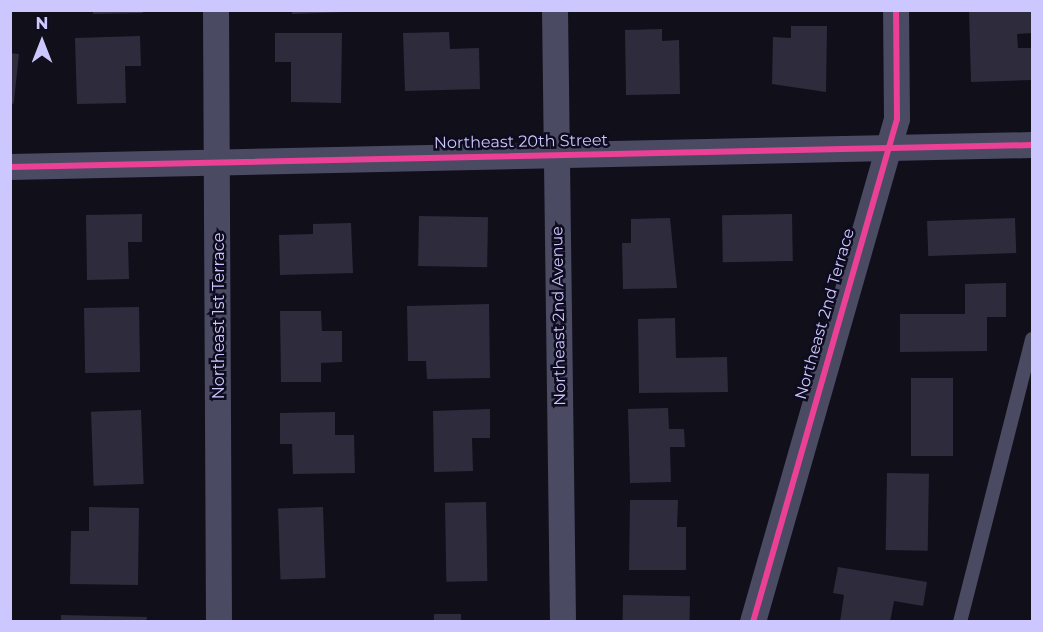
<!DOCTYPE html>
<html>
<head>
<meta charset="utf-8">
<style>
	body { margin:0 }
	#map { position:relative; width:1043px; height:632px; overflow:hidden; background:#110f1a; font-family:Montserrat,sans-serif }
	div>[style] { position:absolute }
	.building>* { inset:0; background:#2e2b3d; transform-origin:0 0 }
	.service>* { height:14px; margin:-7px; padding:0 7px; transform-origin:7px; border-radius:7px; background:#4a4a63 }
	.minor>* { height:26px; margin:-13px; padding:0 13px; transform-origin:13px; border-radius:13px; background:#4a4a63 }
	.cycleway>* { height:6px; margin:-3px; padding:0 3px; transform-origin:3px; border-radius:3px; background:#ea4096 }
	span { translate:-50% -50%; white-space:nowrap; text-align:center; line-height:1.15; -webkit-text-stroke:5px #0e0b1e; paint-order:stroke }
	.street-label { font-size:16px; color:#ccc8ff }
	.frame { position:absolute; inset:0; border:12px solid #ccc8ff; pointer-events:none }
	.north { position:absolute; left:12px; top:12px; width:60px; height:60px; -webkit-text-stroke:4px #0e0b1e; paint-order:stroke; rotate:0deg; font-size:16px; font-weight:700; line-height:24px; text-align:center; color:#ccc8ff }
	.north::after { content:''; display:block; margin:auto; width:21px; height:27px; background:#ccc8ff; clip-path:polygon(50% 0,100% 100%,50% 72%,0 100%) }
</style>
</head>
<body>
<div id="map">
	<div class="building">
		<div style="clip-path:polygon(93px 10px,143px 10px,143px 13px,93px 14px)"></div>
		<div style="clip-path:polygon(292px 10px,346px 10px,346px 12px,292px 14px)"></div>
		<div style="clip-path:polygon(969px 10px,1032px 10px,1032px 33px,1017px 34px,1018px 48px,1032px 48px,1032px 80px,971px 82px)"></div>
		<div style="clip-path:polygon(791px 26px,827px 26px,826px 92px,772px 84px,773px 37px,791px 38px)"></div>
		<div style="clip-path:polygon(662px 29px,662px 41px,679px 40px,680px 94px,626px 95px,625px 30px)"></div>
		<div style="clip-path:polygon(449px 32px,450px 49px,479px 48px,480px 89px,405px 91px,403px 33px)"></div>
		<div style="clip-path:polygon(275px 33px,342px 33px,341px 103px,291px 102px,291px 62px,275px 62px)"></div>
		<div style="clip-path:polygon(140px 36px,141px 66px,125px 66px,126px 103px,77px 104px,75px 38px)"></div>
		<div style="left:10px;top:53px;width:9px;height:50px;rotate:6deg"></div>
		<div style="clip-path:polygon(142px 214px,142px 242px,128px 242px,129px 279px,87px 280px,86px 215px)"></div>
		<div style="left:792px;top:214px;width:47px;height:70px;rotate:89deg"></div>
		<div style="left:419px;top:216px;width:69px;height:50px;rotate:1deg"></div>
		<div style="clip-path:polygon(670px 218px,677px 288px,623px 289px,622px 243px,631px 243px,631px 219px)"></div>
		<div style="left:1015px;top:218px;width:35px;height:88px;rotate:88deg"></div>
		<div style="clip-path:polygon(351px 223px,353px 273px,280px 275px,279px 235px,313px 234px,313px 224px)"></div>
		<div style="clip-path:polygon(1006px 283px,1006px 317px,987px 317px,987px 351px,900px 352px,900px 314px,965px 314px,965px 284px)"></div>
		<div style="clip-path:polygon(489px 304px,490px 378px,427px 379px,426px 361px,408px 361px,407px 306px)"></div>
		<div style="left:139px;top:307px;width:65px;height:55px;rotate:89deg"></div>
		<div style="clip-path:polygon(280px 311px,321px 311px,322px 331px,342px 331px,342px 362px,321px 363px,321px 382px,281px 382px)"></div>
		<div style="clip-path:polygon(675px 318px,676px 358px,727px 357px,728px 392px,639px 393px,638px 319px)"></div>
		<div style="left:911px;top:378px;width:42px;height:78px"></div>
		<div style="clip-path:polygon(668px 408px,669px 429px,684px 429px,685px 447px,670px 447px,671px 482px,630px 483px,628px 409px)"></div>
		<div style="clip-path:polygon(490px 409px,490px 438px,472px 438px,473px 471px,434px 472px,433px 411px)"></div>
		<div style="left:141px;top:410px;width:74px;height:50px;rotate:88deg"></div>
		<div style="clip-path:polygon(335px 412px,335px 435px,354px 435px,355px 473px,293px 474px,292px 444px,280px 444px,280px 413px)"></div>
		<div style="left:887px;top:473px;width:42px;height:77px;rotate:1deg"></div>
		<div style="clip-path:polygon(630px 500px,678px 500px,677px 527px,686px 527px,686px 570px,629px 570px)"></div>
		<div style="left:486px;top:502px;width:79px;height:41px;rotate:89deg"></div>
		<div style="clip-path:polygon(89px 507px,139px 508px,138px 585px,70px 584px,71px 531px,89px 531px)"></div>
		<div style="left:323px;top:507px;width:71px;height:45px;rotate:88deg"></div>
		<div style="clip-path:polygon(838px 567px,927px 582px,923px 606px,894px 601px,890px 622px,840px 622px,844px 595px,833px 593px)"></div>
		<div style="left:623px;top:595px;width:67px;height:27px;rotate:1deg"></div>
		<div style="left:434px;top:614px;width:27px;height:8px"></div>
		<div style="clip-path:polygon(61px 615px,147px 617px,146px 622px,61px 622px)"></div>
	</div>
	<div class="service">
		<div style="left:960px;top:622px;width:292px;rotate:-75.7deg"></div>
	</div>
	<div class="minor">
		<div style="left:216px;top:10px;width:612px;rotate:89.72deg"></div>
		<div style="left:555px;top:10px;width:612px;rotate:89.25deg"></div>
		<div style="left:10px;top:167px;width:1022px;rotate:-1.23deg"></div>
		<div style="left:753px;top:622px;width:523px;rotate:-74.02deg"></div>
		<div style="left:897px;top:119px;width:109px;rotate:-90.5deg"></div>
	</div>
	<div class="cycleway">
		<div style="left:10px;top:167px;width:1022px;rotate:-1.23deg"></div>
		<div style="left:753px;top:622px;width:523px;rotate:-74.02deg"></div>
		<div style="left:897px;top:119px;width:109px;rotate:-90.5deg"></div>
	</div>
	<div class="street-label">
		<span style="left:521px;top:142px;rotate:-1deg">Northeast 20th Street</span>
		<span style="left:825px;top:314px;rotate:-74deg">Northeast 2nd Terrace</span>
		<span style="left:219px;top:316px;rotate:-90deg">Northeast 1st Terrace</span>
		<span style="left:559px;top:316px;rotate:-91deg">Northeast 2nd Avenue</span>
	</div>
	<div class="frame"></div>
	<div class="north">N</div>
</div>
</body>
</html>
